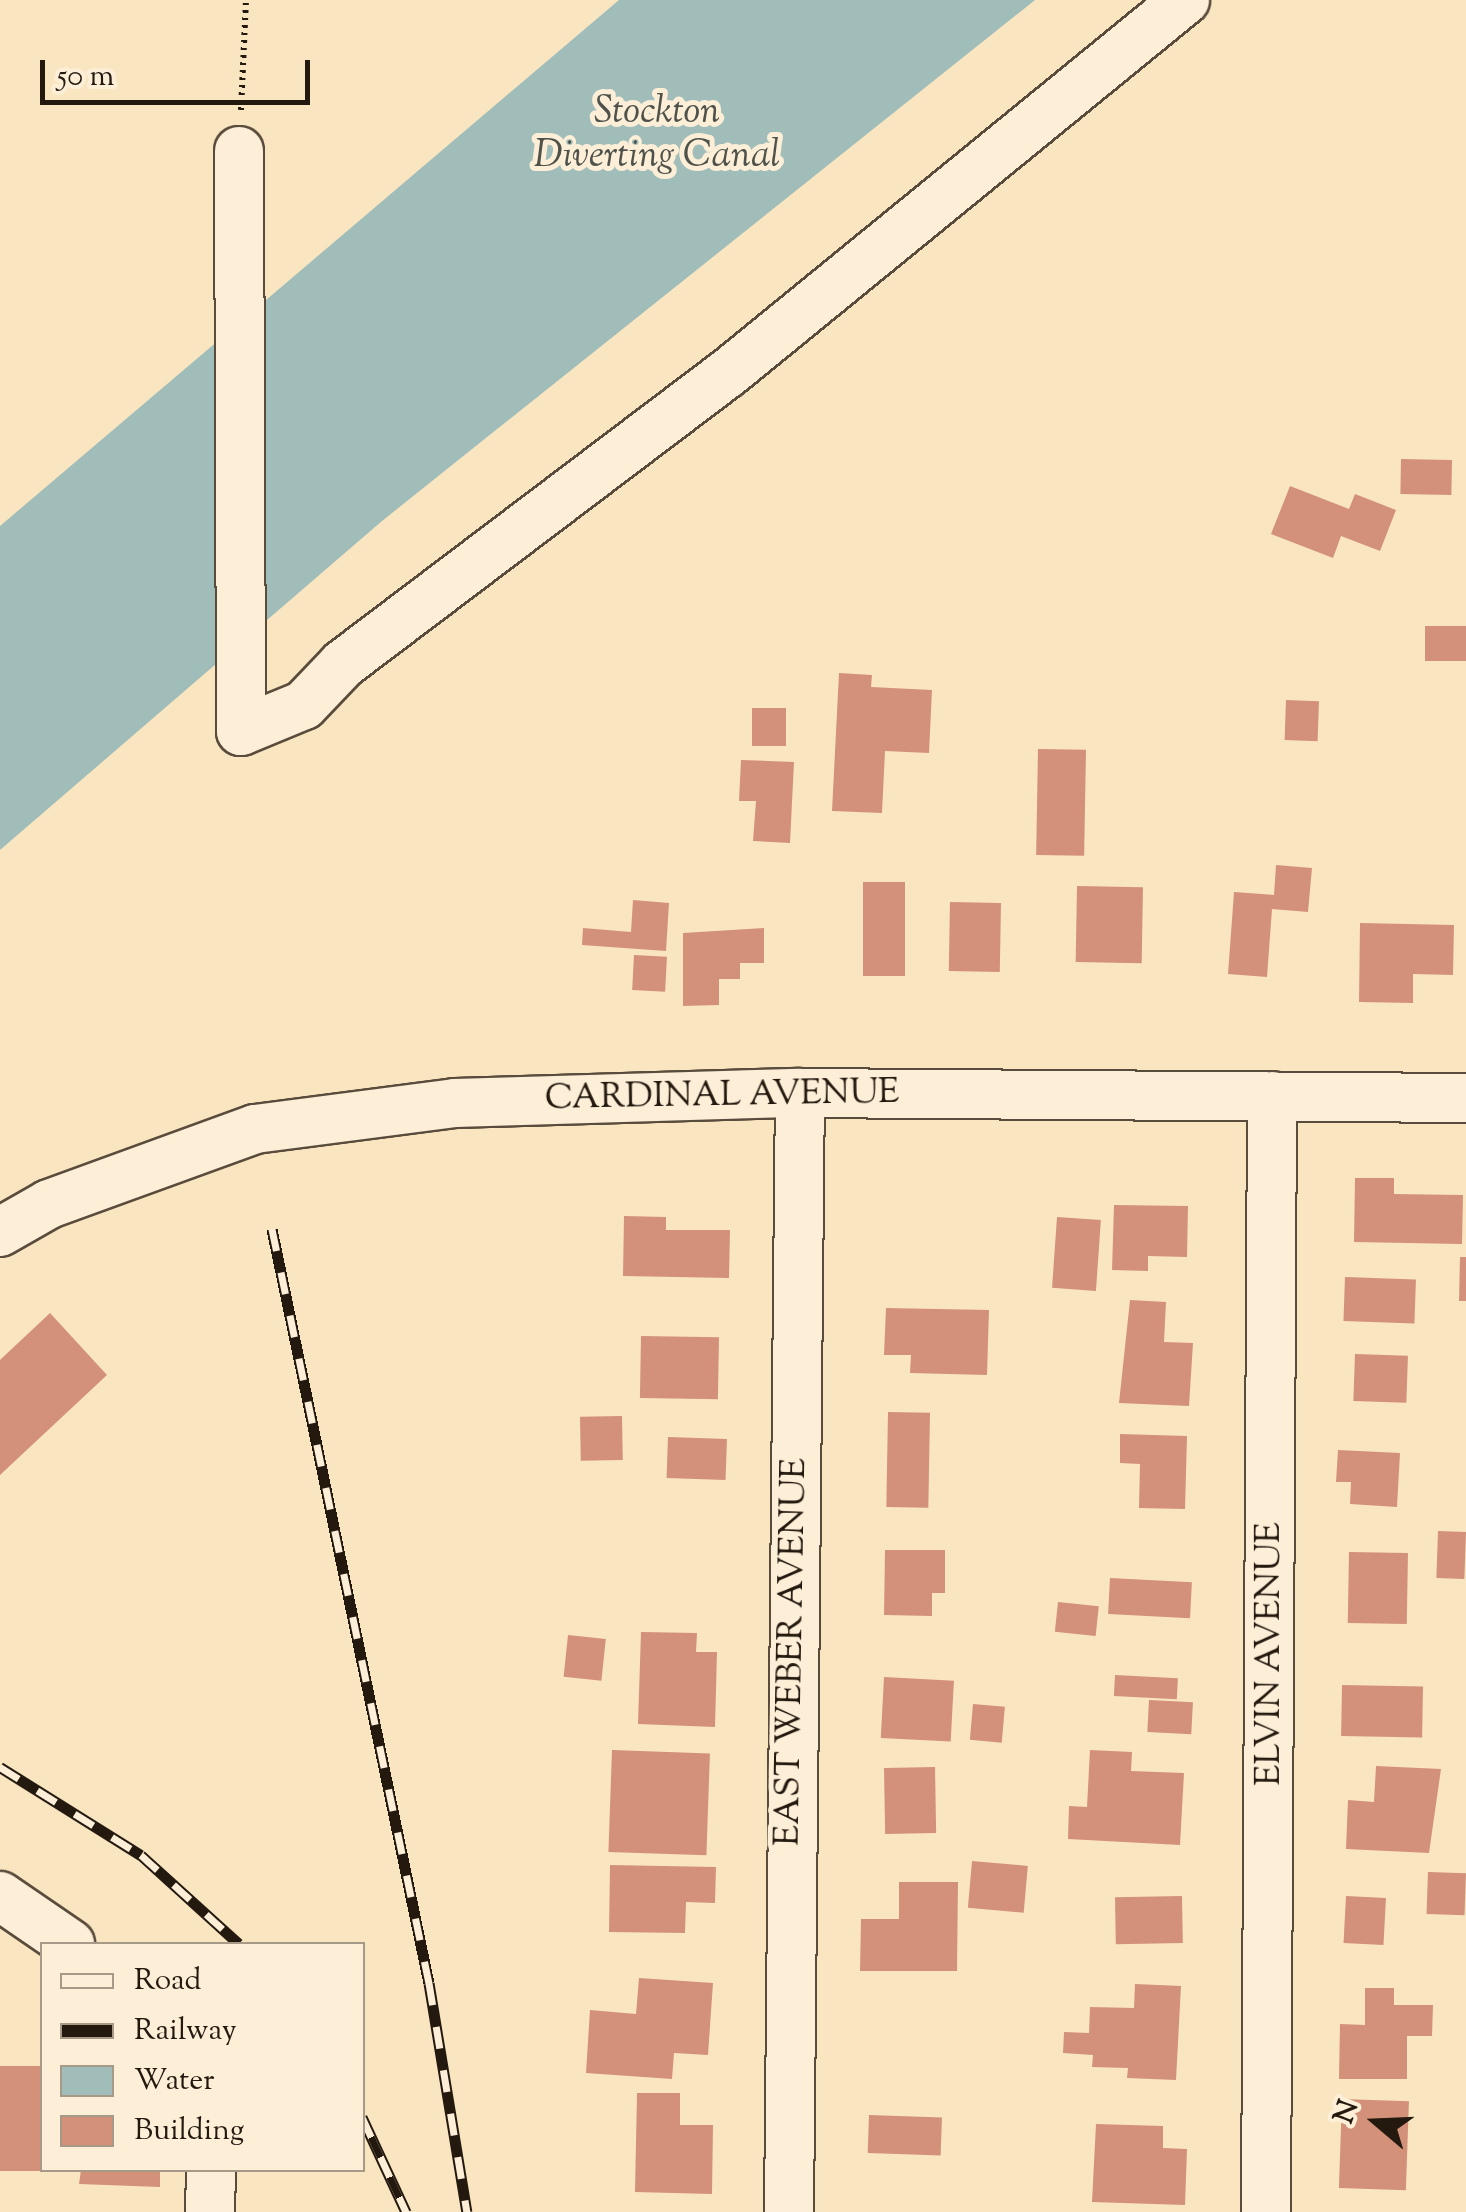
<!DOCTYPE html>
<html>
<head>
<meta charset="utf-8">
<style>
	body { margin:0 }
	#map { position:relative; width:1466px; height:2212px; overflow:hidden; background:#fae5c1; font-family:"Sorts Mill Goudy",serif }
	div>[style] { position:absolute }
	.water>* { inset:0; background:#a0bdba }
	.building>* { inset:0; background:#d3917a; transform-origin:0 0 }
	.path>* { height:6px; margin-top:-3px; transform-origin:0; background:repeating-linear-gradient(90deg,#24190f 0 2.5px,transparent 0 7.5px) }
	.roads { filter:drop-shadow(2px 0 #5a4c3c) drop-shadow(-2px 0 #5a4c3c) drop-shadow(0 2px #5a4c3c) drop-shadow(0 -2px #5a4c3c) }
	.minor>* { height:48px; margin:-24px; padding:0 24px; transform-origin:24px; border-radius:24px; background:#fceed7 }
	.rail>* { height:11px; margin-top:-5.5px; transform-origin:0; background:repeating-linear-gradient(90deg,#fceed7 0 22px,#24190f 0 44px); box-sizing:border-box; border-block:2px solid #24190f }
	span { translate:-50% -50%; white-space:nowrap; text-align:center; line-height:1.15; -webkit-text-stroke:10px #fceed7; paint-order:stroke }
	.street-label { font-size:35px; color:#24190f }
	.water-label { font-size:38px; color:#4f524b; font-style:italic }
	.legend { position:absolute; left:40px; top:1942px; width:325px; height:230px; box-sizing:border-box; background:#fceed7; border:2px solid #a69987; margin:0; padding:12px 18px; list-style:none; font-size:30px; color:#24190f }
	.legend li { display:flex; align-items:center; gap:20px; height:50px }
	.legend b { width:50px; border:2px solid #a69987 }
	.north { position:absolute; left:1326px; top:2072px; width:100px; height:100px; -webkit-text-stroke:8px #fceed7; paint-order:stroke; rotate:289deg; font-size:28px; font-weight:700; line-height:40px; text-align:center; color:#24190f }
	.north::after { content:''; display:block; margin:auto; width:35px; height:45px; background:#24190f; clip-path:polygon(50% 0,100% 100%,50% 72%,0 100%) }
	.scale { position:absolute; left:40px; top:60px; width:270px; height:45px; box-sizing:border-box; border:5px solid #24190f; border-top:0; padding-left:12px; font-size:30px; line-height:35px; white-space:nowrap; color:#24190f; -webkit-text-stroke:8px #fceed7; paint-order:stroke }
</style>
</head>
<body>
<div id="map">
	<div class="water">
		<div style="clip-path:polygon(619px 0,1035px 0,382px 521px,0 850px,0 526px)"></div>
	</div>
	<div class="building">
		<div style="left:1401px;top:459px;width:51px;height:35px;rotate:1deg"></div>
		<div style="clip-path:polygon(1290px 486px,1349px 509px,1355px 494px,1396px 510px,1380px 551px,1341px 536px,1333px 558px,1271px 534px)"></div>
		<div style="left:1425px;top:626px;width:41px;height:35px"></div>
		<div style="clip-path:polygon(839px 673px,872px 675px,871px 687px,932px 690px,929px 753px,885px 751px,882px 813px,832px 811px)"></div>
		<div style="left:1286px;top:700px;width:33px;height:40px;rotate:2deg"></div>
		<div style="left:752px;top:708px;width:34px;height:38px"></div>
		<div style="left:1038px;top:749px;width:48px;height:106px;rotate:1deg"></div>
		<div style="clip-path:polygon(741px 760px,794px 762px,790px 843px,753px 841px,756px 801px,739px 801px)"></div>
		<div style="clip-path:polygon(1276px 865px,1312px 868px,1308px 912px,1272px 909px,1267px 977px,1228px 974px,1234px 892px,1274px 895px)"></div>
		<div style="left:863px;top:882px;width:42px;height:94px"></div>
		<div style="left:1077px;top:886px;width:66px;height:76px;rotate:1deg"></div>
		<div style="clip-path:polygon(633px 900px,669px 903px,666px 951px,582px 945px,583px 928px,631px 932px)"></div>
		<div style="left:950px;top:902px;width:51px;height:69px;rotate:1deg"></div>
		<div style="clip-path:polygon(1360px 923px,1454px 925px,1453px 975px,1413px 974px,1413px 1003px,1359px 1002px)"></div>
		<div style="clip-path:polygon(764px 928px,764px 963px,740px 963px,740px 979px,719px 979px,719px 1005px,683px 1006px,683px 933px)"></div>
		<div style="left:634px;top:955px;width:33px;height:35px;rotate:3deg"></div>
		<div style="clip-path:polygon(1355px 1178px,1394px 1178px,1394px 1194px,1463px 1195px,1462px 1244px,1354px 1242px)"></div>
		<div style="clip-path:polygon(1114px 1205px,1188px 1206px,1187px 1257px,1148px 1256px,1148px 1271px,1112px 1270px)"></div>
		<div style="clip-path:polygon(624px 1216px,666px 1217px,666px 1230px,730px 1230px,729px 1278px,623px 1276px)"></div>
		<div style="left:1057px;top:1217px;width:44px;height:71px;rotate:4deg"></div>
		<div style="clip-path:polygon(1460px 1257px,1466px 1257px,1466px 1301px,1459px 1301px)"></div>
		<div style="left:1345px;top:1277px;width:71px;height:44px;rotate:2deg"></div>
		<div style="clip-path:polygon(1130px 1300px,1166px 1302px,1164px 1342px,1193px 1343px,1189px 1406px,1119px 1403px)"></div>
		<div style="clip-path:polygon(886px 1308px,989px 1310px,987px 1375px,910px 1373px,911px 1355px,884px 1355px)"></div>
		<div style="clip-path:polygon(50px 1313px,107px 1375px,0 1475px,0 1360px)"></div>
		<div style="left:641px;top:1336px;width:78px;height:62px;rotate:1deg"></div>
		<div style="left:1355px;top:1354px;width:53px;height:47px;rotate:2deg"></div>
		<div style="left:888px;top:1412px;width:42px;height:95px;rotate:1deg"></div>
		<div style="left:622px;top:1416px;width:44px;height:42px;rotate:89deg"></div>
		<div style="clip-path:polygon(1120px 1434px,1187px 1436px,1185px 1509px,1139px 1508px,1140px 1464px,1120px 1463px)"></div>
		<div style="left:668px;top:1437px;width:59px;height:41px;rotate:2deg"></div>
		<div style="clip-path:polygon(1338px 1450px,1400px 1453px,1397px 1507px,1350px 1504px,1351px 1482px,1336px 1482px)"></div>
		<div style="left:1438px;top:1531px;width:28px;height:47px;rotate:2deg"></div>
		<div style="clip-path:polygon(885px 1550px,945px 1550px,945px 1593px,932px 1593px,932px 1616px,884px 1615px)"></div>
		<div style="left:1349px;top:1552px;width:59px;height:71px;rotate:1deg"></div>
		<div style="left:1110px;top:1578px;width:82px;height:36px;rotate:3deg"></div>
		<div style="left:1058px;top:1602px;width:41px;height:30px;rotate:6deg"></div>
		<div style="clip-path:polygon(641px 1632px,697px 1633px,696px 1652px,717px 1652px,715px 1727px,638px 1724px)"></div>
		<div style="left:568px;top:1635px;width:38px;height:42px;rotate:6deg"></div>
		<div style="left:1115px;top:1675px;width:63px;height:21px;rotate:3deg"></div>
		<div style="left:884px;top:1677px;width:70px;height:61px;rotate:3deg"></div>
		<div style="left:1342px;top:1685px;width:81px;height:51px;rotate:1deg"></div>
		<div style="left:1149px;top:1700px;width:44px;height:32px;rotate:3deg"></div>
		<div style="left:973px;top:1704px;width:32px;height:36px;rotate:5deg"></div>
		<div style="left:612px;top:1750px;width:98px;height:102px;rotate:2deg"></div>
		<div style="clip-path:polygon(1090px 1750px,1132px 1752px,1131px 1771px,1184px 1773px,1180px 1845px,1068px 1839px,1069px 1806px,1087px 1807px)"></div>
		<div style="clip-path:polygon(1376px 1766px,1441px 1769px,1429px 1853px,1346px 1849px,1348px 1800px,1374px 1802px)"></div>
		<div style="left:935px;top:1767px;width:66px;height:51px;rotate:89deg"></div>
		<div style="left:972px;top:1861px;width:56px;height:47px;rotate:5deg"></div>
		<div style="clip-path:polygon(610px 1865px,716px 1867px,715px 1903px,686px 1902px,685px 1933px,609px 1932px)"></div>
		<div style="left:1428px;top:1872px;width:38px;height:42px;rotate:2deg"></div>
		<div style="clip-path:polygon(899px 1882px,958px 1882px,957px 1971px,860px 1971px,861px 1919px,899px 1919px)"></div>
		<div style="left:1182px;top:1896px;width:47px;height:67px;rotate:89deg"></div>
		<div style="left:1346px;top:1896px;width:40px;height:47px;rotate:3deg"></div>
		<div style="clip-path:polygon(639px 1978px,713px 1983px,708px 2055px,674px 2053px,672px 2079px,586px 2073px,590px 2010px,636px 2014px)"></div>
		<div style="clip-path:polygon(1135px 1984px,1181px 1986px,1176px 2080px,1127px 2078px,1128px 2068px,1092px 2067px,1093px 2055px,1063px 2053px,1064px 2032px,1089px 2033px,1090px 2007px,1134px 2008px)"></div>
		<div style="clip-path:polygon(1365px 1988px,1394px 1988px,1394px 2005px,1433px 2005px,1432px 2036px,1407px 2036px,1407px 2079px,1339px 2079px,1340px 2024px,1365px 2025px)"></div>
		<div style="left:42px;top:2066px;width:105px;height:42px;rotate:90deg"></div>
		<div style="clip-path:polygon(637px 2093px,680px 2093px,680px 2125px,713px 2125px,712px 2194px,635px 2192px)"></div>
		<div style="left:1342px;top:2099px;width:67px;height:89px;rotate:2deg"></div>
		<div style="left:869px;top:2115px;width:73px;height:38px;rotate:2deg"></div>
		<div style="clip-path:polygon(1096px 2124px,1163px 2126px,1163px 2148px,1187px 2149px,1185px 2205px,1092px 2202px)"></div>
		<div style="clip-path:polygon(81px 2170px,160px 2170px,160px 2187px,79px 2184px)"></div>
	</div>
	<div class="path">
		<div style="left:241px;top:110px;width:110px;rotate:-87.4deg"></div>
	</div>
	<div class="roads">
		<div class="minor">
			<div style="left:239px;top:151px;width:580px;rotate:89.8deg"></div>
			<div style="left:241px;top:731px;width:68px;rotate:-22.4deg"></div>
			<div style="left:304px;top:705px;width:57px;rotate:-46.4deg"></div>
			<div style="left:343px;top:664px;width:483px;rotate:-37.1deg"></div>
			<div style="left:728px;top:373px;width:590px;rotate:-39.22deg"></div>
			<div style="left:0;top:1232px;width:56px;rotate:-29.7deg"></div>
			<div style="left:49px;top:1204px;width:219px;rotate:-20deg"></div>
			<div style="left:255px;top:1129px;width:202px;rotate:-7.4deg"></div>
			<div style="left:455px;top:1103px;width:345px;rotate:-1.7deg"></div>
			<div style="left:800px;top:1093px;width:666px;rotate:0.43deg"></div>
			<div style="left:0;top:1896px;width:85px;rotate:34.4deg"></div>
			<div style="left:210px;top:2212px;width:42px;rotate:-88.6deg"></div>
			<div style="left:789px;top:2212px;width:1119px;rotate:-89.44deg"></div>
			<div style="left:1266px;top:2212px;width:1116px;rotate:-89.69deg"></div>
		</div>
	</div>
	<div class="rail">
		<div style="left:272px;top:1229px;width:770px;rotate:78.24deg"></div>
		<div style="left:429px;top:1983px;width:232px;rotate:80.6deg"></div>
		<div style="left:0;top:1767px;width:166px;rotate:32deg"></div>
		<div style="left:141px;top:1855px;width:132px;rotate:42.2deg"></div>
		<div style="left:362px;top:2117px;width:105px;rotate:65.1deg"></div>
	</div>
	<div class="street-label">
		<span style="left:722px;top:1097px;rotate:-1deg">CARDINAL AVENUE</span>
		<span style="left:793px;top:1652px;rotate:-89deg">EAST WEBER AVENUE</span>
		<span style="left:1271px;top:1654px;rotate:-90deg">ELVIN AVENUE</span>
	</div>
	<div class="water-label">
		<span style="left:657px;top:136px">Stockton<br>Diverting Canal</span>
	</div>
	<ul class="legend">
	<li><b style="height:12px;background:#fceed7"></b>Road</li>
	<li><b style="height:12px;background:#24190f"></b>Railway</li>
	<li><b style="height:28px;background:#a0bdba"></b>Water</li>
	<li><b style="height:28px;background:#d3917a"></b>Building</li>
	</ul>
	<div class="north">N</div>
	<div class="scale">50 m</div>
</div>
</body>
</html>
